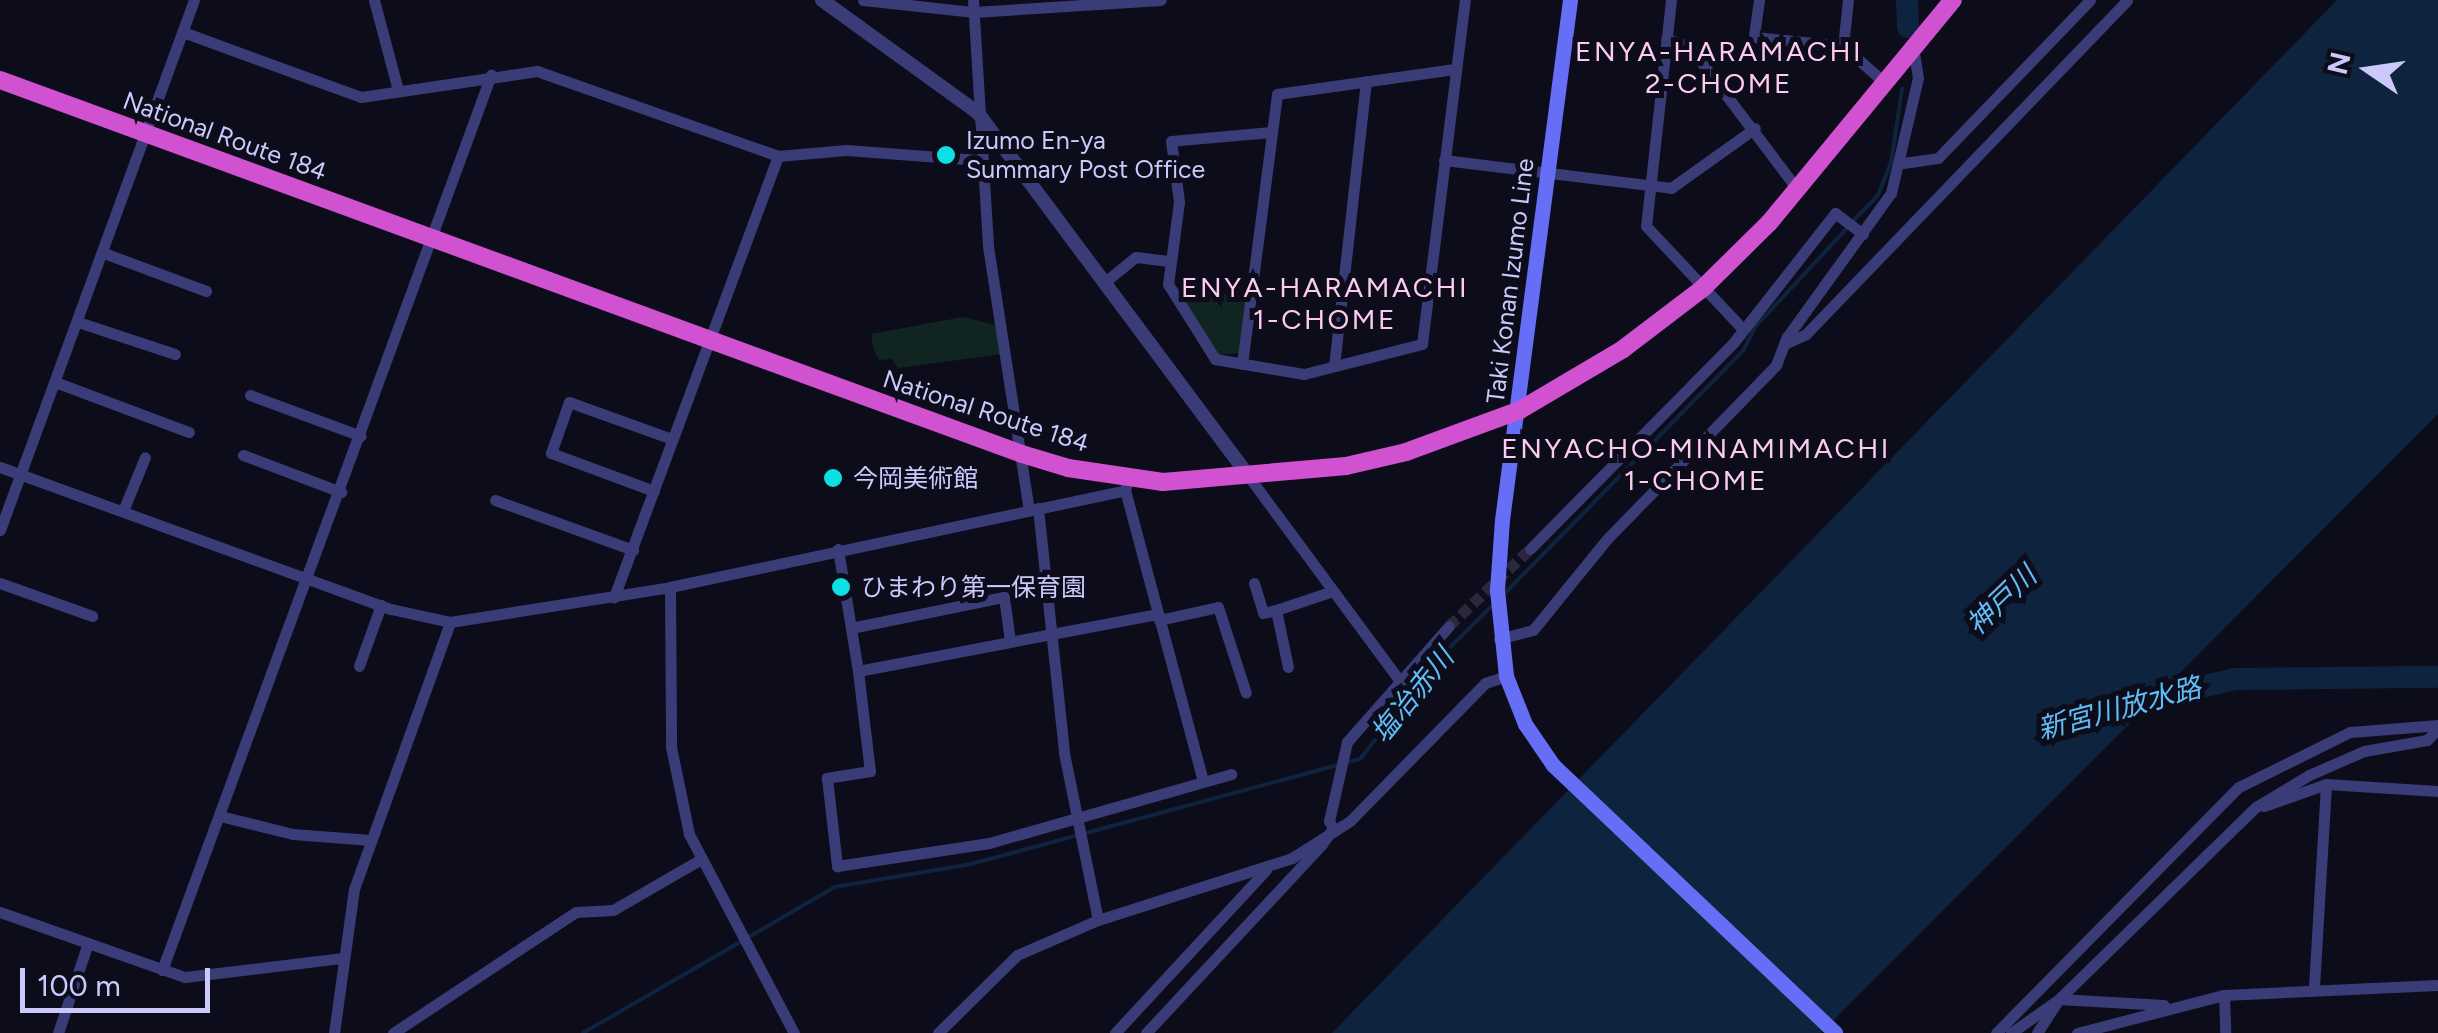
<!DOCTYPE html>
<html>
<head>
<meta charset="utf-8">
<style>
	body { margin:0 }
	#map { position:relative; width:2438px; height:1033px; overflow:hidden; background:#0d0c1b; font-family:Figtree,"Noto Sans JP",sans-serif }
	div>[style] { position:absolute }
	.green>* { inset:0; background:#102522 }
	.water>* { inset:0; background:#0e243e }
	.stream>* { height:4px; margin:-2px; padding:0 2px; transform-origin:2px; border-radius:2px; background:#0e243e }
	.river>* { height:22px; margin:-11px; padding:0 11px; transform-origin:11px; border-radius:11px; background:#0e243e }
	.minor-tunnel>* { height:11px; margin-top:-5.5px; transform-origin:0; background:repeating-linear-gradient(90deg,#2a283d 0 11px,transparent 0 16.5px) }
	.minor>* { height:11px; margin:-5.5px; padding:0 5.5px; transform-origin:5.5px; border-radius:5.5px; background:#3a3c78 }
	.tertiary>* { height:14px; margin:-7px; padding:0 7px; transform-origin:7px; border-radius:7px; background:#3a3c78 }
	.secondary>* { height:15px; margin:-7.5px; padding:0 7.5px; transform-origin:7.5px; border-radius:7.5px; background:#666ef6 }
	.trunk>* { height:18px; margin:-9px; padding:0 9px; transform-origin:9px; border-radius:9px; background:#d152d0 }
	.dots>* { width:28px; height:28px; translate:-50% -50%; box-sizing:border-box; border:5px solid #0d0c1b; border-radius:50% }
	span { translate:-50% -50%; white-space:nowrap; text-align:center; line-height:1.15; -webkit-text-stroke:10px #0d0c1b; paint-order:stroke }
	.street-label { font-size:25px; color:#cbc9fc }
	.poi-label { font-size:25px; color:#cbc9fc }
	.left { translate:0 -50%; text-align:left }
	.neighbourhood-label { font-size:28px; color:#fccbee; letter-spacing:2.5px }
	.water-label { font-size:28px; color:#5ebcf6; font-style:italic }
	.north { position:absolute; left:2318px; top:20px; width:100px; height:100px; -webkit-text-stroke:8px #0d0c1b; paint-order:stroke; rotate:283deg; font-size:28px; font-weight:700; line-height:40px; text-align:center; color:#cbc9fc }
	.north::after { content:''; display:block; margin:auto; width:35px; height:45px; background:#cbc9fc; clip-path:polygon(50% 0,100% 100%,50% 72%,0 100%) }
	.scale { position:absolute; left:20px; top:968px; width:190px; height:45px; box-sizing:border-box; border:5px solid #cbc9fc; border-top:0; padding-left:12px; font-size:30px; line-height:35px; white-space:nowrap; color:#cbc9fc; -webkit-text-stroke:8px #0d0c1b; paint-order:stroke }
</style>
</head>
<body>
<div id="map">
	<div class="green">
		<div style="clip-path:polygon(1176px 287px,1246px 297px,1239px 353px,1217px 355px)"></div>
		<div style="clip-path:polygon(963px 317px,999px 326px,1003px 354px,898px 368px,892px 359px,879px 360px,874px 351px,871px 334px)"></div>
	</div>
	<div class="water">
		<div style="clip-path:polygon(2337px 0,2438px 0,2438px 414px,1821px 1033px,1332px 1033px)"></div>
	</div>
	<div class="stream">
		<div style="left:1853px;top:221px;width:36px;rotate:-46deg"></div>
		<div style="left:1878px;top:195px;width:35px;rotate:-68deg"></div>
		<div style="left:1891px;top:163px;width:75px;rotate:-81.5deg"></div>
		<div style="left:1502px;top:596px;width:344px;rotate:-45.5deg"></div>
		<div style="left:1743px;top:351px;width:28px;rotate:-63deg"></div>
		<div style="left:1756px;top:326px;width:134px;rotate:-47.1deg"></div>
		<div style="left:1348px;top:762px;width:12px;rotate:-14deg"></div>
		<div style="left:1360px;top:759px;width:134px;rotate:-51.7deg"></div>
		<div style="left:1443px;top:654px;width:69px;rotate:-44.4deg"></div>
		<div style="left:583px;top:1033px;width:291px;rotate:-30.1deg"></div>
		<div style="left:835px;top:887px;width:138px;rotate:-9.6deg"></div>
		<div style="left:971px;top:864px;width:380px;rotate:-15.1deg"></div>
	</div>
	<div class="river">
		<div style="left:1907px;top:0;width:27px;rotate:88deg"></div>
		<div style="left:2130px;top:704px;width:108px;rotate:-13.4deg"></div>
		<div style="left:2235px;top:679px;width:203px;rotate:-0.6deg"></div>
	</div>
	<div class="minor-tunnel">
		<div style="left:1449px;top:626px;width:112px;rotate:-43.5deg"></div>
	</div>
	<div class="minor">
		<div style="left:374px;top:0;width:93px;rotate:75.1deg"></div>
		<div style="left:863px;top:0;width:112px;rotate:6.2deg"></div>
		<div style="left:974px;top:12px;width:187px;rotate:-3.7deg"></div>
		<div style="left:973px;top:0;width:246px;rotate:86.5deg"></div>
		<div style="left:988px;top:246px;width:267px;rotate:81.2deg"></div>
		<div style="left:1671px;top:0;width:227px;rotate:96.3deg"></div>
		<div style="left:1646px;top:226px;width:137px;rotate:46.8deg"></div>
		<div style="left:1759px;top:0;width:37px;rotate:98deg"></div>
		<div style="left:1754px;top:37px;width:89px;rotate:5.8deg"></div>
		<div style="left:1843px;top:46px;width:55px;rotate:41.3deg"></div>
		<div style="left:183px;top:32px;width:189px;rotate:20.1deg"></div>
		<div style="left:361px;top:97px;width:178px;rotate:-8.4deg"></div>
		<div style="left:537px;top:71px;width:256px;rotate:19.4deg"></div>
		<div style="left:778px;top:156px;width:471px;rotate:110.4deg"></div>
		<div style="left:1666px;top:39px;width:24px;rotate:17deg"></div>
		<div style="left:1689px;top:46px;width:179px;rotate:52.9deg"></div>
		<div style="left:1843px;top:46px;width:46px;rotate:-83.8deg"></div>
		<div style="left:1271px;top:132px;width:100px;rotate:174.9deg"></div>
		<div style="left:1171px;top:141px;width:62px;rotate:82.5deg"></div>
		<div style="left:1179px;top:202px;width:83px;rotate:97.6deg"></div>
		<div style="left:1168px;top:284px;width:89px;rotate:57.9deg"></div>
		<div style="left:1215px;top:359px;width:90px;rotate:9.6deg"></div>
		<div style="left:1304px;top:374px;width:122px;rotate:-14.3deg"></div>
		<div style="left:1422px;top:344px;width:347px;rotate:-82.9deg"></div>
		<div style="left:778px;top:156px;width:68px;rotate:-5deg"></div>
		<div style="left:846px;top:150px;width:133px;rotate:4.3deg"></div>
		<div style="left:1444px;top:160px;width:229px;rotate:7deg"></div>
		<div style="left:1671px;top:188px;width:103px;rotate:-35.5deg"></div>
		<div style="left:1903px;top:163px;width:35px;rotate:-8deg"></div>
		<div style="left:1938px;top:158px;width:219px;rotate:-46.1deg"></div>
		<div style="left:104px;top:253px;width:109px;rotate:20.4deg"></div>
		<div style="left:1106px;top:281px;width:38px;rotate:-39deg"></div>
		<div style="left:1136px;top:257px;width:35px;rotate:7deg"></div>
		<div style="left:78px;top:322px;width:102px;rotate:18.3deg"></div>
		<div style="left:1784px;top:344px;width:24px;rotate:-24deg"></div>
		<div style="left:1806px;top:334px;width:463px;rotate:-46.1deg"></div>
		<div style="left:1242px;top:364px;width:272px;rotate:-82.6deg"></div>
		<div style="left:1277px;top:94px;width:181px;rotate:-8deg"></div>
		<div style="left:1334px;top:366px;width:286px;rotate:-83.6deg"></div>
		<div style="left:55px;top:382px;width:143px;rotate:20.5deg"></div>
		<div style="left:250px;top:395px;width:118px;rotate:20.3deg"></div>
		<div style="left:243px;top:455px;width:105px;rotate:20.7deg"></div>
		<div style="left:0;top:467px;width:416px;rotate:20deg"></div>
		<div style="left:391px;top:609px;width:60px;rotate:12.4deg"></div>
		<div style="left:450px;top:622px;width:223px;rotate:-9deg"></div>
		<div style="left:670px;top:587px;width:465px;rotate:-12deg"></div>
		<div style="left:1125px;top:490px;width:11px;rotate:-75deg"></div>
		<div style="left:1249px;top:477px;width:259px;rotate:53.5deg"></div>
		<div style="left:1125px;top:490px;width:301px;rotate:75deg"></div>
		<div style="left:654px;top:491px;width:110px;rotate:-159.7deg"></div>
		<div style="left:551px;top:453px;width:54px;rotate:-70.6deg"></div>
		<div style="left:569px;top:402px;width:109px;rotate:19.8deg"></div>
		<div style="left:495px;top:500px;width:147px;rotate:19.9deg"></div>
		<div style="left:1038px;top:508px;width:246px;rotate:83.9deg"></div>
		<div style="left:1064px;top:753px;width:170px;rotate:78.5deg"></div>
		<div style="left:123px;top:511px;width:58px;rotate:-67.8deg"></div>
		<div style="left:0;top:530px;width:564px;rotate:-69.9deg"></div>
		<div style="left:838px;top:549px;width:124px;rotate:80.7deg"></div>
		<div style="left:858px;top:671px;width:304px;rotate:-10.8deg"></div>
		<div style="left:1530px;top:549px;width:291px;rotate:-45.4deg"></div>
		<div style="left:1734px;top:342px;width:164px;rotate:-51.9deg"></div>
		<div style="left:1835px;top:213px;width:35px;rotate:37deg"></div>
		<div style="left:0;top:583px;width:98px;rotate:19.7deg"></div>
		<div style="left:1254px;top:583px;width:31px;rotate:73deg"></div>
		<div style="left:1263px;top:613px;width:13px;rotate:-13deg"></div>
		<div style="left:670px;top:587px;width:160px;rotate:89.6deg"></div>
		<div style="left:671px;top:747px;width:89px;rotate:78.3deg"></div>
		<div style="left:689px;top:834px;width:225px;rotate:62.2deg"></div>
		<div style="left:1159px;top:620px;width:60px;rotate:-12.4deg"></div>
		<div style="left:1218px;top:607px;width:90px;rotate:72deg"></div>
		<div style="left:851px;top:628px;width:156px;rotate:-11.5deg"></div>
		<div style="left:1004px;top:597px;width:44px;rotate:82.2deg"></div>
		<div style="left:1499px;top:639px;width:35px;rotate:-15deg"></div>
		<div style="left:1533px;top:630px;width:117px;rotate:-50.9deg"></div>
		<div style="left:1607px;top:539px;width:243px;rotate:-45.8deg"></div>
		<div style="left:1776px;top:365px;width:30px;rotate:-69deg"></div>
		<div style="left:1787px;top:337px;width:178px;rotate:-54.2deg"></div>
		<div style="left:1891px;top:193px;width:118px;rotate:-76.8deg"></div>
		<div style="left:1918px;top:78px;width:30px;rotate:-99deg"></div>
		<div style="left:359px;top:666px;width:65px;rotate:-70.2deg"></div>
		<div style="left:1288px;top:667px;width:58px;rotate:-101.9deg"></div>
		<div style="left:1276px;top:610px;width:60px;rotate:-18.4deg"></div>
		<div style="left:858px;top:671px;width:101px;rotate:83.2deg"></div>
		<div style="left:870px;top:771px;width:44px;rotate:170.8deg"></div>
		<div style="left:827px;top:778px;width:89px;rotate:83.5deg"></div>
		<div style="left:837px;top:866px;width:154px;rotate:-8.6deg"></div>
		<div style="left:989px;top:843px;width:252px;rotate:-15.9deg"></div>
		<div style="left:2264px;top:806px;width:66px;rotate:-19.5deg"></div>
		<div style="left:220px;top:816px;width:75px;rotate:13.9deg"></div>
		<div style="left:293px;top:834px;width:78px;rotate:4.4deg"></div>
		<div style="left:0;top:912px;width:196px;rotate:19.4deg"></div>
		<div style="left:185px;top:977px;width:159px;rotate:-6.9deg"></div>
		<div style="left:162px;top:970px;width:954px;rotate:-69.82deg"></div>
		<div style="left:2314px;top:987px;width:203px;rotate:-86.6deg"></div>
		<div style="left:2326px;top:784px;width:112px;rotate:3.6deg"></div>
		<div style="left:2224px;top:995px;width:38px;rotate:88deg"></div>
		<div style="left:58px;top:1033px;width:95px;rotate:-71.6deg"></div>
		<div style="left:334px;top:1033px;width:145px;rotate:-82.1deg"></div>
		<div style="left:354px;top:889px;width:284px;rotate:-70.2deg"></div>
		<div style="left:393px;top:1033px;width:219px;rotate:-33.5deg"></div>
		<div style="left:576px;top:912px;width:37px;rotate:-3deg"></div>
		<div style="left:613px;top:910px;width:98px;rotate:-30deg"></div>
		<div style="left:938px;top:1033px;width:111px;rotate:-44.6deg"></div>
		<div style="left:1017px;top:955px;width:88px;rotate:-23.4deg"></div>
		<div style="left:1098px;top:920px;width:204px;rotate:-17.7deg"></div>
		<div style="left:1292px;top:858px;width:69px;rotate:-32.5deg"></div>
		<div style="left:1350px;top:821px;width:193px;rotate:-45.6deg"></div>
		<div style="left:1485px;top:683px;width:22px;rotate:-18deg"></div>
		<div style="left:1115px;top:1033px;width:222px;rotate:-47.2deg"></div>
		<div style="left:1146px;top:1033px;width:258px;rotate:-47deg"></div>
		<div style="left:1322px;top:844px;width:19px;rotate:-55deg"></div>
		<div style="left:1333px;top:828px;width:8px;rotate:-120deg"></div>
		<div style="left:1329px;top:821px;width:81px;rotate:-77.2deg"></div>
		<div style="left:1347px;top:742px;width:154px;rotate:-48.7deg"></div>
		<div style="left:1996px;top:1033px;width:346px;rotate:-45.4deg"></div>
		<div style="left:2239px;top:787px;width:124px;rotate:-26.4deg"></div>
		<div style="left:2350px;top:732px;width:88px;rotate:-4.5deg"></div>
		<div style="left:2011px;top:1033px;width:59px;rotate:-35.3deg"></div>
		<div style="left:2059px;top:999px;width:275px;rotate:-44.3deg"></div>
		<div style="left:2256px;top:807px;width:62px;rotate:-31.1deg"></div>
		<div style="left:2309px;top:775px;width:60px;rotate:-23.6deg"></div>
		<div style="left:2364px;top:751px;width:64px;rotate:-9.9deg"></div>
		<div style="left:2427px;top:740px;width:16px;rotate:-45deg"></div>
		<div style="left:2037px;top:1033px;width:40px;rotate:-57.1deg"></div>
		<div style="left:2059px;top:999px;width:105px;rotate:3.3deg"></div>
		<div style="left:2077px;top:1033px;width:152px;rotate:-14.5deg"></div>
		<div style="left:2224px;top:995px;width:214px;rotate:-2.7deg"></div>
	</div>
	<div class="tertiary">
		<div style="left:822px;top:0;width:193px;rotate:35.9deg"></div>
		<div style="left:978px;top:113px;width:454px;rotate:53.3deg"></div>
	</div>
	<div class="secondary">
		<div style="left:1570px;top:0;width:524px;rotate:97.45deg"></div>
		<div style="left:1502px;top:520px;width:70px;rotate:94.1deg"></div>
		<div style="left:1497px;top:590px;width:86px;rotate:84deg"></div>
		<div style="left:1506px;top:676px;width:52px;rotate:68.4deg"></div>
		<div style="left:1525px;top:724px;width:50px;rotate:55.7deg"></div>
		<div style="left:1553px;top:765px;width:389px;rotate:43.5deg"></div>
	</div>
	<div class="trunk">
		<div style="left:0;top:80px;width:1088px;rotate:20.1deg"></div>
		<div style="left:1022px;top:454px;width:48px;rotate:16.9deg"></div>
		<div style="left:1068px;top:468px;width:96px;rotate:8.4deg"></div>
		<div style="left:1163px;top:482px;width:184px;rotate:-5deg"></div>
		<div style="left:1346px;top:466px;width:62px;rotate:-13.1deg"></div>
		<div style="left:1406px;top:452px;width:121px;rotate:-20.2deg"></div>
		<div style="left:1520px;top:410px;width:120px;rotate:-30.6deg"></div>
		<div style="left:1623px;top:349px;width:101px;rotate:-37.3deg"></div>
		<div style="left:1703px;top:288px;width:93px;rotate:-44.6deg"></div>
		<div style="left:1769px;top:223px;width:289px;rotate:-50.5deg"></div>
	</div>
	<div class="dots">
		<div style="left:946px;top:155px;background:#0de0e4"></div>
		<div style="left:833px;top:478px;background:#0de0e4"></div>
		<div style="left:841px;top:587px;background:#0de0e4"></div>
	</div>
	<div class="street-label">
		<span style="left:225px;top:136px;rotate:20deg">National Route 184</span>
		<span style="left:1510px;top:281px;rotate:-83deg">Taki Konan Izumo Line</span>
		<span style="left:986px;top:411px;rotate:18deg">National Route 184</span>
	</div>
	<div class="poi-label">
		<span class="left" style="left:966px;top:155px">Izumo En-ya<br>Summary Post Office</span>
		<span class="left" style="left:853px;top:478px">今岡美術館</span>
		<span class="left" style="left:861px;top:587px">ひまわり第一保育園</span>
	</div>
	<div class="neighbourhood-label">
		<span style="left:1719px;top:67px">ENYA-HARAMACHI<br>2-CHOME</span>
		<span style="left:1325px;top:303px">ENYA-HARAMACHI<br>1-CHOME</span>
		<span style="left:1696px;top:464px">ENYACHO-MINAMIMACHI<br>1-CHOME</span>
	</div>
	<div class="water-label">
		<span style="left:2001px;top:600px;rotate:-44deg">神戸川</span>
		<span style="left:1412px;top:695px;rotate:-51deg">塩冶赤川</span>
		<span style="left:2119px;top:708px;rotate:-15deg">新宮川放水路</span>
	</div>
	<div class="north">N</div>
	<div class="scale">100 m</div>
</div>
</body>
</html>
